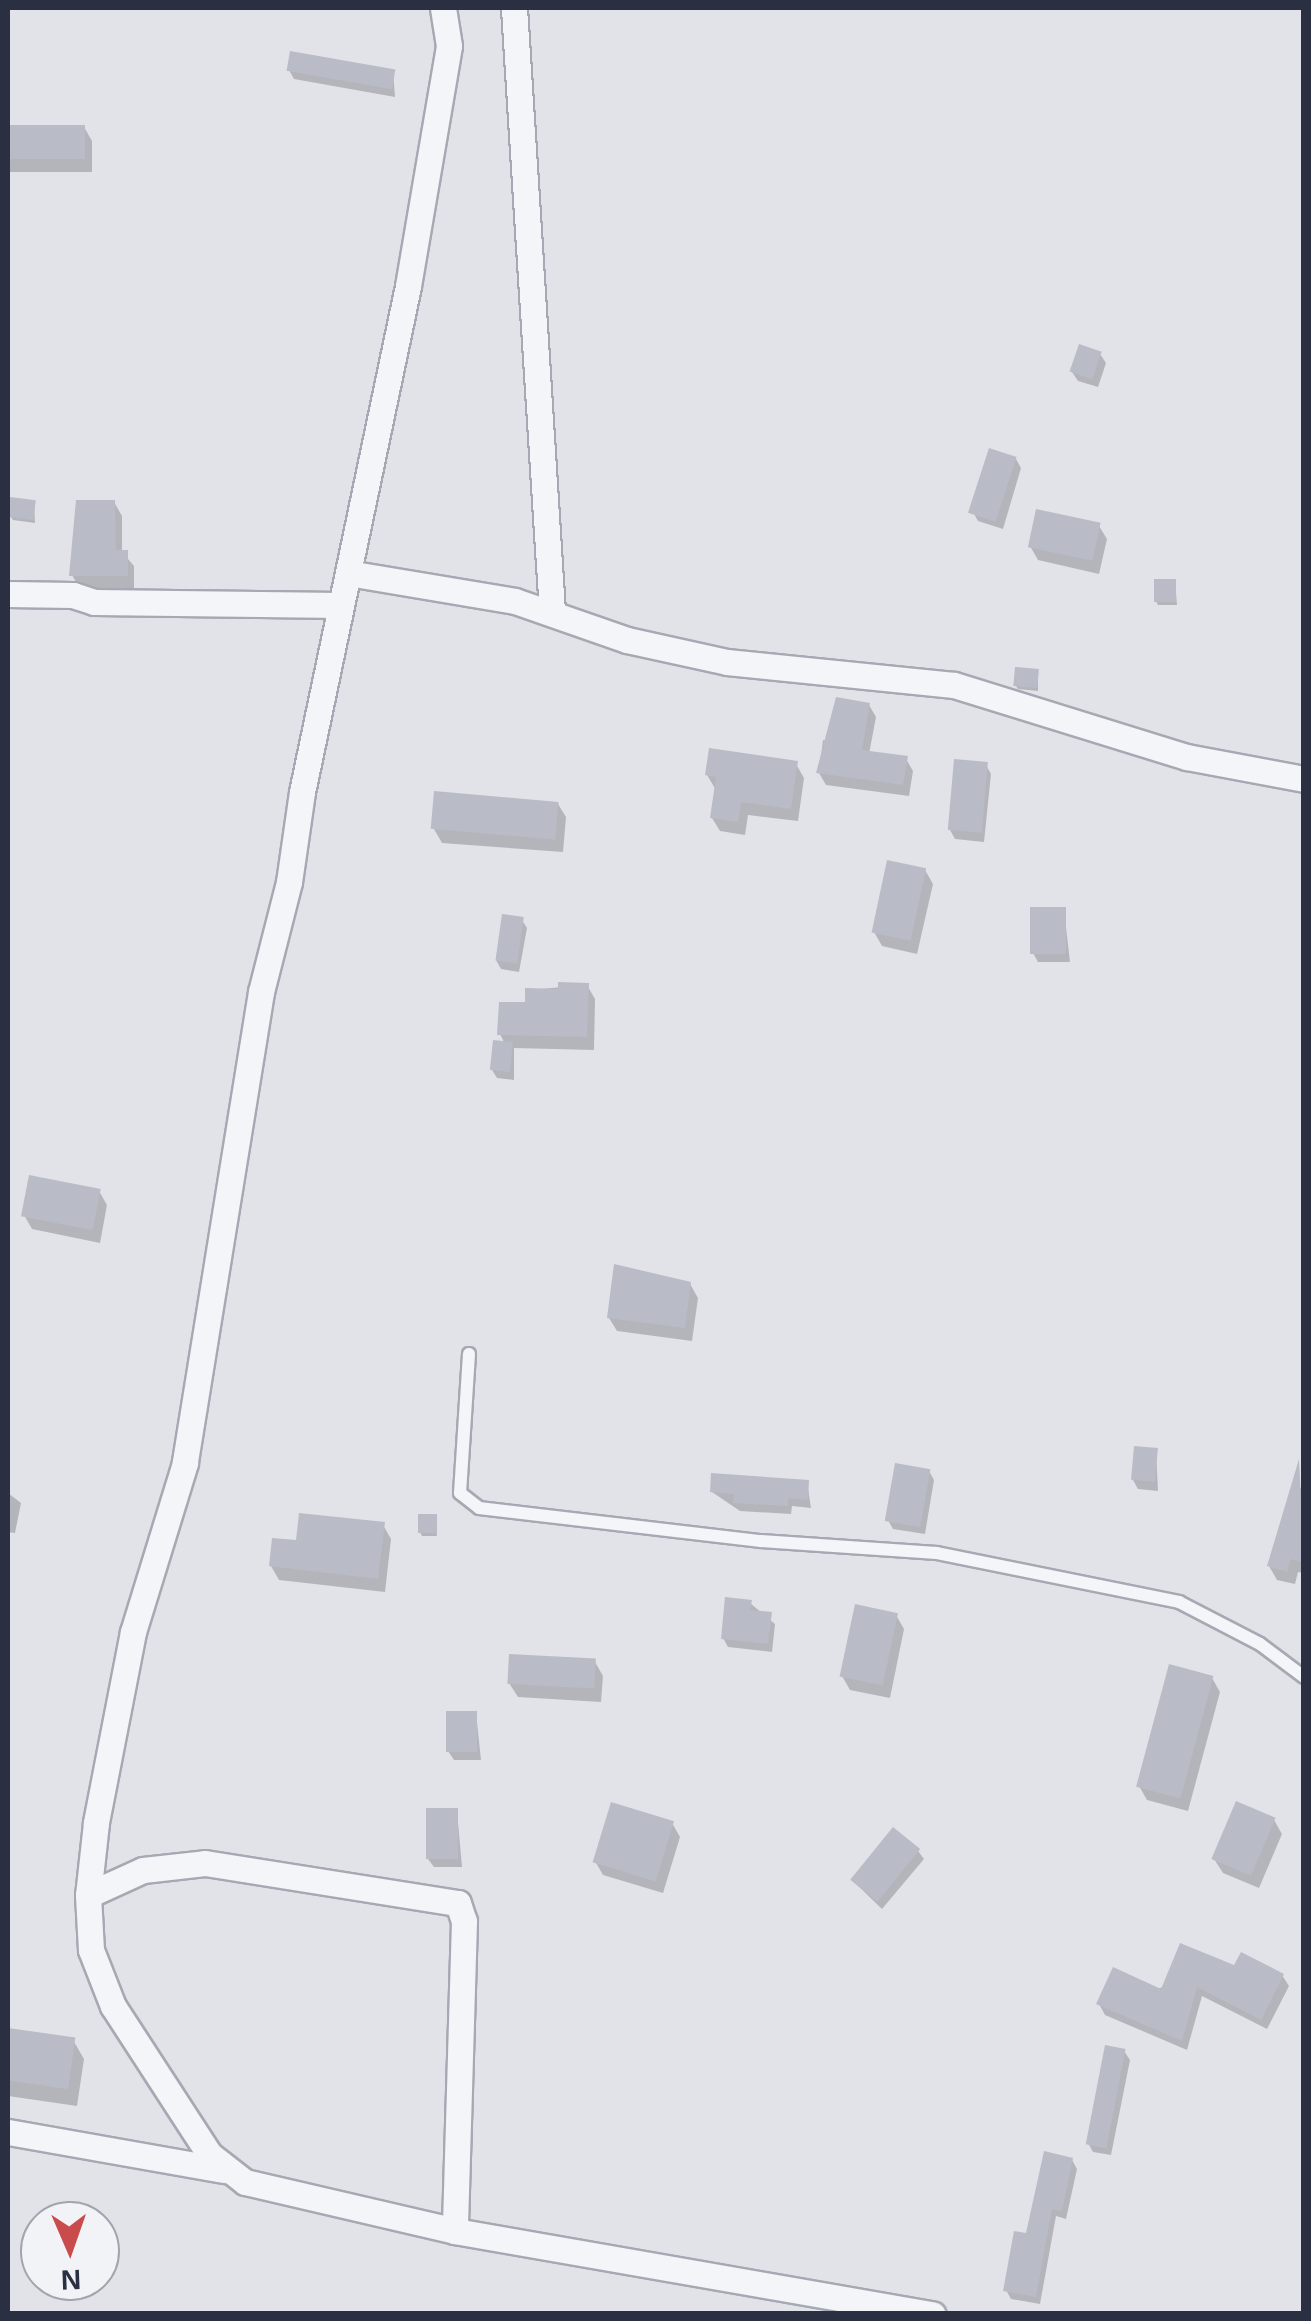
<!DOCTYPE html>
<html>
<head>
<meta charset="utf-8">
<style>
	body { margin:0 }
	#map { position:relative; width:1311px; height:2321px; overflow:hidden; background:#e1e3e9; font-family:Arial,sans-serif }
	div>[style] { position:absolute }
	.shadow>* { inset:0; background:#0003 }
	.building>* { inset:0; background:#b9bcc6; transform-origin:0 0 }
	.roads { filter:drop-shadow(2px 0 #a6a9b3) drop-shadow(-2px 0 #a6a9b3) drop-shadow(0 2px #a6a9b3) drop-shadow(0 -2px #a6a9b3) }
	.service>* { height:12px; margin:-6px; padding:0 6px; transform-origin:6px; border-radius:6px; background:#f4f5f8 }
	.minor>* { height:25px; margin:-12.5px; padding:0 12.5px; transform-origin:12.5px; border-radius:12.5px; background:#f4f5f8 }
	span { translate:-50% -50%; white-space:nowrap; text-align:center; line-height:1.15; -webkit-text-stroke:10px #f1f3f7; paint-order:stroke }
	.frame { position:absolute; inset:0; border:10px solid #2a2f41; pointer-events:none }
	.north { position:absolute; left:20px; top:2201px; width:100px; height:100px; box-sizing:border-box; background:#f1f3f7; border:2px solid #a1a5ae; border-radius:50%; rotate:178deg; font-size:28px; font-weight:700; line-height:40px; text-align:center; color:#2a2f41 }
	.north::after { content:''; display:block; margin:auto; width:35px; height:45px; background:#ca4b4c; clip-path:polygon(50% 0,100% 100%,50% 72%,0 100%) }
</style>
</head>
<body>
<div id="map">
	<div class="shadow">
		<div style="clip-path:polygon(289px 70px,393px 71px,395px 97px,294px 79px)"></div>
		<div style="clip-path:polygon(8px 127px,84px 127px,92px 141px,92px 172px,8px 172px)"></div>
		<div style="clip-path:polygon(1100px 354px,1106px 363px,1098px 387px,1078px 381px,1072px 372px)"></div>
		<div style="clip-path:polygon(1016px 459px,1021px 468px,1003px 529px,978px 521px,973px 512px)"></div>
		<div style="clip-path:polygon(114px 502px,122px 516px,122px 552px,134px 566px,134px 589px,80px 589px,72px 575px)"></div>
		<div style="clip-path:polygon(34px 503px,35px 523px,13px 520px,10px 516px)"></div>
		<div style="clip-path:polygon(1099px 526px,1107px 539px,1099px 574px,1038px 560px,1030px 546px)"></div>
		<div style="clip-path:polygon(1175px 581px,1177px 605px,1158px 605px,1156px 601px)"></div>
		<div style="clip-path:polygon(1038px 671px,1038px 691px,1018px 689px,1016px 686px)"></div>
		<div style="clip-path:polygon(869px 705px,876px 717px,869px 754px,906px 759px,913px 771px,909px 796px,826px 785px,819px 773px,823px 740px,831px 741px)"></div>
		<div style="clip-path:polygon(796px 764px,804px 778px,798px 821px,748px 815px,745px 835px,720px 831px,712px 818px,716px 790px,707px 775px)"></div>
		<div style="clip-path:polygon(986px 765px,991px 774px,984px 842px,955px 839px,950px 830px)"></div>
		<div style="clip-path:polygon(558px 804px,566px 817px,563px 852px,442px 843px,434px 829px)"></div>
		<div style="clip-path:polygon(925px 870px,933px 884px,917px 954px,882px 946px,874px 932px)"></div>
		<div style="clip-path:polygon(1064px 910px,1070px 962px,1038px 962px,1033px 953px)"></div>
		<div style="clip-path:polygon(522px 920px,527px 928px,519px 972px,501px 969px,496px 960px)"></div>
		<div style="clip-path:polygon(587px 985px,595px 999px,594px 1050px,514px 1048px,514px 1080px,497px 1078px,492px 1070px,505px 1044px,500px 1034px,527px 1005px,528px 990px)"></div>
		<div style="clip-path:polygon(99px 1191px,107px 1205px,100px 1243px,32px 1229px,24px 1215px)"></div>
		<div style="clip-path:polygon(616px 1267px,690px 1284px,698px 1298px,692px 1341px,617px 1331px,609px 1318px)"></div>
		<div style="clip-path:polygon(1156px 1450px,1158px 1491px,1138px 1489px,1133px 1480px)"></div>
		<div style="clip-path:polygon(929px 1471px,934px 1480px,925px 1534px,893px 1529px,888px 1520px)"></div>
		<div style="clip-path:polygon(807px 1482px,811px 1508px,792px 1506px,791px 1514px,740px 1511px,712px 1492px)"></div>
		<div style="clip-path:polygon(1293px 1486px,1304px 1489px,1304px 1573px,1298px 1572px,1295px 1584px,1277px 1580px,1269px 1566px)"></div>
		<div style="clip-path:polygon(8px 1493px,21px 1503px,15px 1533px,8px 1532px)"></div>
		<div style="clip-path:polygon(435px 1517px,437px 1536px,422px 1536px,420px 1532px)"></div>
		<div style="clip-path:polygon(383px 1525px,391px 1539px,385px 1592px,279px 1580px,271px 1566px,298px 1543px)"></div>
		<div style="clip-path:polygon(750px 1603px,775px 1624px,772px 1652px,728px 1647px,723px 1638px)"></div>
		<div style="clip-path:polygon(896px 1615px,904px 1629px,890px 1698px,850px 1690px,842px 1676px)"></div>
		<div style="clip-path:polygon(595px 1662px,603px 1676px,601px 1702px,518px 1697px,509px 1683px)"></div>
		<div style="clip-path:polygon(1212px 1678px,1220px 1692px,1188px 1811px,1147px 1800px,1139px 1786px)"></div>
		<div style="clip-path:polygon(476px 1713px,481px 1760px,454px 1760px,448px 1751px)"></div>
		<div style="clip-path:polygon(457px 1811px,462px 1867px,434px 1867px,428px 1859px)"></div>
		<div style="clip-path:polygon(1274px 1820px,1282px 1834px,1259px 1888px,1223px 1873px,1214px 1859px)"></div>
		<div style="clip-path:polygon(672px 1823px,680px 1837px,663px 1893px,603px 1875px,595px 1861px)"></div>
		<div style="clip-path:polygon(918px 1851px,924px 1859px,882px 1909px,852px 1880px)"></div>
		<div style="clip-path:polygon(1236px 1968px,1282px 1975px,1289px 1986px,1267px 2029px,1202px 1996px,1187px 2050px,1105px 2015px,1099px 2004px)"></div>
		<div style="clip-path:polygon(8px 2029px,73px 2040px,84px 2059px,77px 2106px,8px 2096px)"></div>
		<div style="clip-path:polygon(1124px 2051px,1130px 2060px,1111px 2155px,1093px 2152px,1088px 2143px)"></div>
		<div style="clip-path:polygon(1072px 2160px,1077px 2169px,1066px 2219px,1056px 2216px,1040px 2304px,1011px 2299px,1006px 2290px,1028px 2236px)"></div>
	</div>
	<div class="building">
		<div style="left:290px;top:51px;width:107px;height:20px;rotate:10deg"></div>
		<div style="left:8px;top:125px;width:77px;height:34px"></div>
		<div style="left:1079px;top:344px;width:24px;height:29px;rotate:19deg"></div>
		<div style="left:989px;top:448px;width:29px;height:68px;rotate:18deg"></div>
		<div style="left:10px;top:497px;width:26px;height:20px;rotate:7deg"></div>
		<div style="clip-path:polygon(76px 500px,115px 500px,116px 550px,128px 550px,128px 576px,69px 576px)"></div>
		<div style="left:1036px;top:509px;width:66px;height:39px;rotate:12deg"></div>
		<div style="left:1154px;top:579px;width:22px;height:23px"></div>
		<div style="left:1015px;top:667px;width:24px;height:19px;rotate:5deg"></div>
		<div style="clip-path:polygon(836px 697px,870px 703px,862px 750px,908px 756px,903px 785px,816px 773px)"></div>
		<div style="clip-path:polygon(709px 748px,798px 761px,791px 809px,741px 802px,738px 822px,710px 818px,716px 777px,705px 775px)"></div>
		<div style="left:954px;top:759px;width:34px;height:71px;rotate:5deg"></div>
		<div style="left:434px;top:791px;width:125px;height:38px;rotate:5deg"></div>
		<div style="left:887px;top:860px;width:40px;height:74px;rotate:12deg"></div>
		<div style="left:1066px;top:907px;width:47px;height:36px;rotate:90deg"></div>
		<div style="left:502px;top:914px;width:22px;height:47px;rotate:8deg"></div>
		<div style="clip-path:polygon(558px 982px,589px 983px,587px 1037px,497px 1035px,499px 1002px,525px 1002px,525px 988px,558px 989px)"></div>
		<div style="left:493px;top:1040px;width:20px;height:30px;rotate:6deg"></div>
		<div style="left:29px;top:1175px;width:73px;height:42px;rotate:11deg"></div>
		<div style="clip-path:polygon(614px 1264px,691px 1282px,685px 1328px,607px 1318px)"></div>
		<div style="left:1134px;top:1446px;width:24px;height:34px;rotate:5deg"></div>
		<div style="clip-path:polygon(1299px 1459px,1304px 1563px,1291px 1559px,1287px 1572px,1267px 1566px)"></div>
		<div style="left:895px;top:1463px;width:36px;height:59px;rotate:10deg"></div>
		<div style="clip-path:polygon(711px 1473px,809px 1480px,808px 1500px,788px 1498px,788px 1506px,733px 1503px,734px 1494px,710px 1492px)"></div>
		<div style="clip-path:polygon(299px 1513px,385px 1522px,378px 1579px,269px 1566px,272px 1538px,296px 1540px)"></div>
		<div style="left:418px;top:1514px;width:19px;height:19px"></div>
		<div style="clip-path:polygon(725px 1597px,752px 1600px,750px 1610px,772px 1612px,768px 1644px,721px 1639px)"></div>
		<div style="left:855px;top:1604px;width:44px;height:74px;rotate:12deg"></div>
		<div style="left:509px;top:1654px;width:87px;height:30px;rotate:3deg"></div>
		<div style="left:1169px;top:1664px;width:46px;height:127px;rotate:15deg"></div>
		<div style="left:446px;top:1711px;width:31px;height:41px"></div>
		<div style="left:1236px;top:1801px;width:43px;height:63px;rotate:23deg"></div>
		<div style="left:611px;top:1802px;width:66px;height:63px;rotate:17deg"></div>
		<div style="left:426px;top:1808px;width:32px;height:51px"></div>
		<div style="left:893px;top:1827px;width:35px;height:68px;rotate:39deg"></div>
		<div style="clip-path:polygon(1180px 1943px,1234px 1965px,1241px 1952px,1284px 1974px,1261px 2020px,1197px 1987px,1182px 2041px,1096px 2004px,1113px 1967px,1161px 1989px)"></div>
		<div style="left:8px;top:2028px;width:68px;height:52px;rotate:8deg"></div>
		<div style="left:1105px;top:2045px;width:21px;height:101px;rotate:11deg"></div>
		<div style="clip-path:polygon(1044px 2151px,1073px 2158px,1062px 2211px,1052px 2209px,1036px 2297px,1003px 2291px,1014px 2231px,1026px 2233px)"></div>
	</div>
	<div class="roads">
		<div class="service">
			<div style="left:469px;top:1354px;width:139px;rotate:93.7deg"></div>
			<div style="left:460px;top:1493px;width:24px;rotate:38deg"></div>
			<div style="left:479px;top:1508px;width:284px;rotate:6.7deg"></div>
			<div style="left:761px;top:1541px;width:176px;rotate:3.9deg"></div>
			<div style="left:937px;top:1553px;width:247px;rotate:11.4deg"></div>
			<div style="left:1179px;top:1602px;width:91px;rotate:27.4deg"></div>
			<div style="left:1260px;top:1644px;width:55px;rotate:36.9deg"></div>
		</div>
		<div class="minor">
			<div style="left:443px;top:8px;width:38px;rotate:81deg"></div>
			<div style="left:449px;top:46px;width:243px;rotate:99.7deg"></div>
			<div style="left:408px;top:286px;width:517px;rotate:101.83deg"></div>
			<div style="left:302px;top:792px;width:91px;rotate:98.2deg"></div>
			<div style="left:289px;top:882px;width:114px;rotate:104.3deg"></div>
			<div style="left:261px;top:992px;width:477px;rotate:99.2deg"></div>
			<div style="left:185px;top:1463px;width:177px;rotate:107.1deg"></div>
			<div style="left:133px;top:1632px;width:195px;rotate:101deg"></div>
			<div style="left:96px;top:1823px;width:72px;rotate:96.3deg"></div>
			<div style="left:88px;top:1895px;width:55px;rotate:86.9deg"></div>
			<div style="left:91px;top:1950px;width:60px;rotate:68.6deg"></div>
			<div style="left:113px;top:2006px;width:176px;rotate:57deg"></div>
			<div style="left:209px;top:2154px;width:46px;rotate:37.9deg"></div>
			<div style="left:245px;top:2182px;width:216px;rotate:13.1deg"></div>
			<div style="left:455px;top:2231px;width:485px;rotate:9.9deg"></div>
			<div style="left:514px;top:8px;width:605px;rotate:86.4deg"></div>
			<div style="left:348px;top:573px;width:169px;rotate:9.5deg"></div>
			<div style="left:515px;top:601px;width:119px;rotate:19.2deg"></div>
			<div style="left:627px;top:640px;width:102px;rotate:12.4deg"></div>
			<div style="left:727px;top:662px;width:228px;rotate:5.8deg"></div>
			<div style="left:954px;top:685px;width:244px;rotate:17.2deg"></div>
			<div style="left:1187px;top:757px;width:119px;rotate:10.6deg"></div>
			<div style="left:8px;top:594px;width:65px;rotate:0.9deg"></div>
			<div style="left:73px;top:595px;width:22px;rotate:18deg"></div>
			<div style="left:94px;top:602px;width:247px;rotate:0.7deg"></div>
			<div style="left:88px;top:1895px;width:60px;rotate:-24.4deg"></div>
			<div style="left:143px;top:1870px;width:62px;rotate:-6.4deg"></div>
			<div style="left:205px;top:1863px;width:256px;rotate:9deg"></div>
			<div style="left:458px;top:1903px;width:19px;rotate:72deg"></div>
			<div style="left:464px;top:1921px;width:310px;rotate:91.7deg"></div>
			<div style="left:8px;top:2132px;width:219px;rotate:10deg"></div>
		</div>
	</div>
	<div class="frame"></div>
	<div class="north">N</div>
</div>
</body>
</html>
